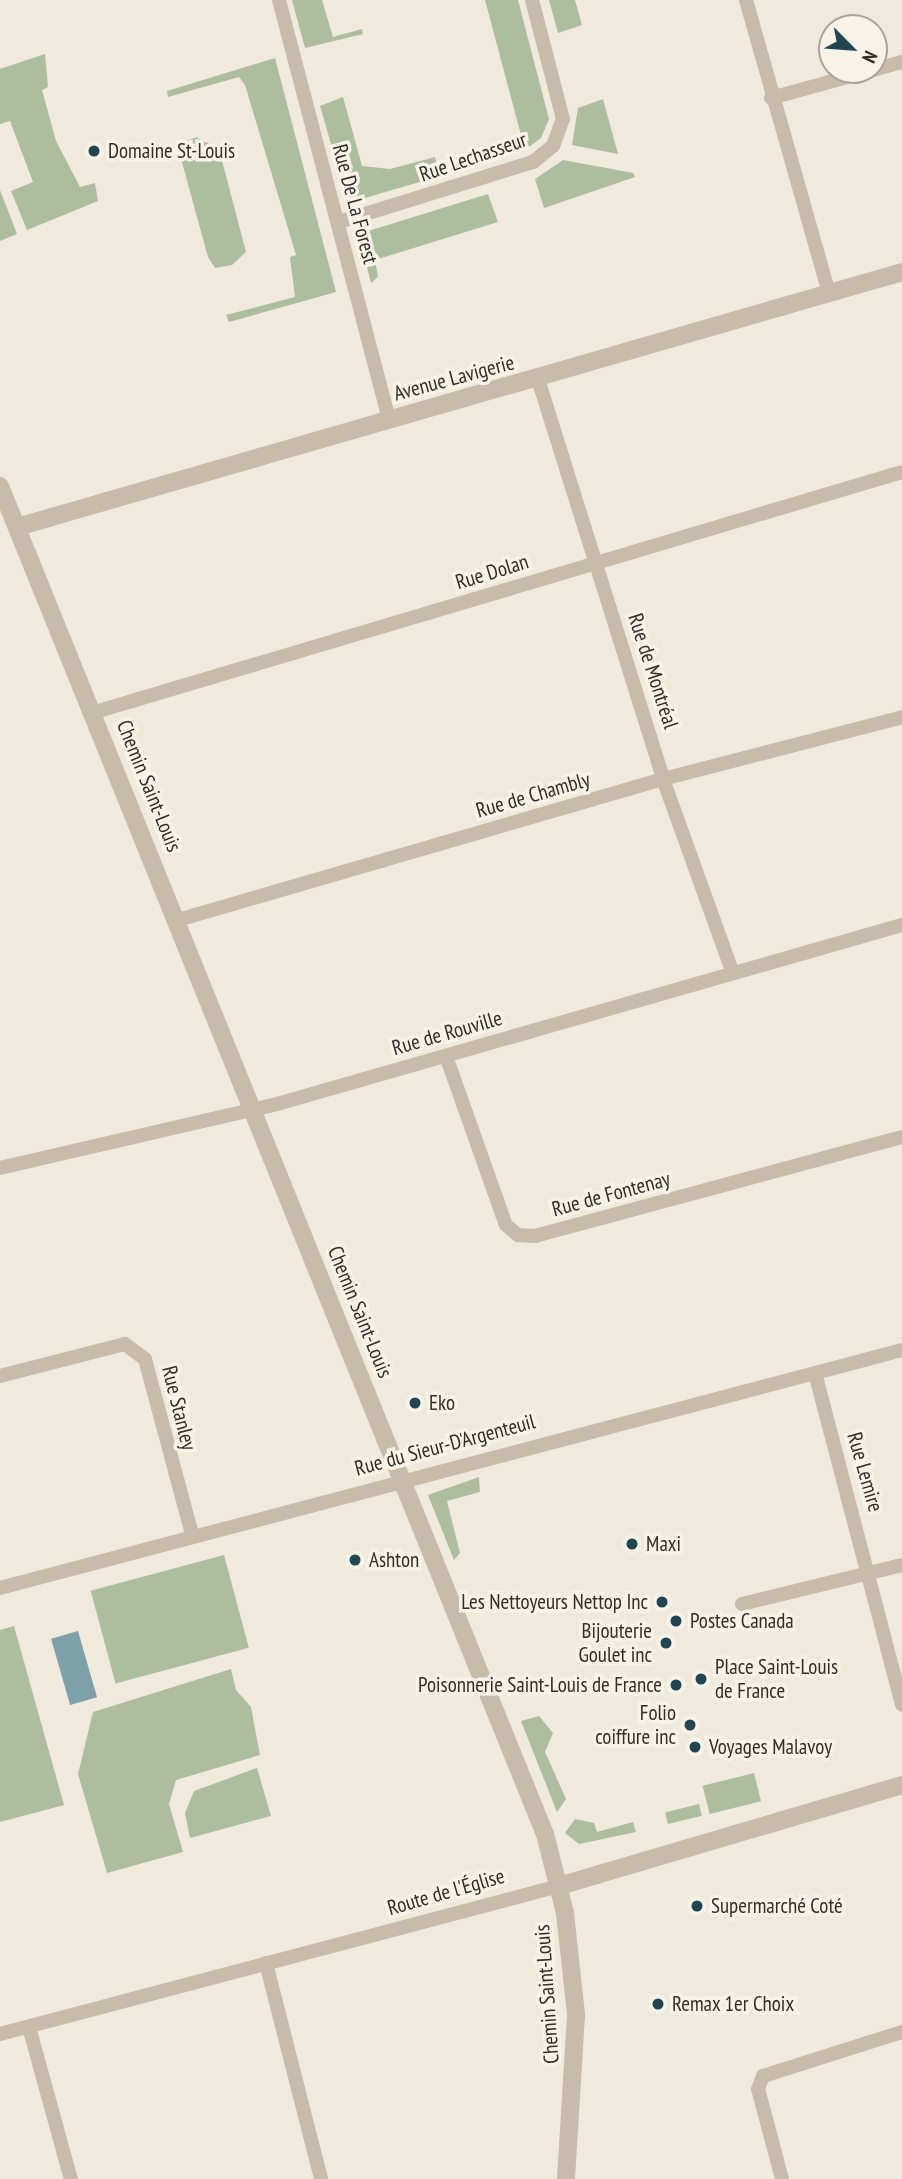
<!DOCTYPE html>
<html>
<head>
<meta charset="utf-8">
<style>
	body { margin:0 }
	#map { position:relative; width:902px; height:2179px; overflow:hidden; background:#efeadc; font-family:"PT Sans Narrow",sans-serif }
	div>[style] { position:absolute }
	.green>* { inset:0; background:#adbd9e; transform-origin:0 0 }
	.water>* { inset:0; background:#7ea0a9; transform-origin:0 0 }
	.minor>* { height:14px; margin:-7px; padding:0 7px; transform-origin:7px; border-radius:7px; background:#c6bca9 }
	.tertiary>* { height:18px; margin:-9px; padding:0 9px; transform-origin:9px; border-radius:9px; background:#c6bca9 }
	.dots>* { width:19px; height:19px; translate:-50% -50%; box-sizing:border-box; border:4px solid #f7f3e8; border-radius:50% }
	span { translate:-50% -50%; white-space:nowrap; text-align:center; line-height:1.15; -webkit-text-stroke:7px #f7f3e8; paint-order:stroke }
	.poi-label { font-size:21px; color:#342e28 }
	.left { translate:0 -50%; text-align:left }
	.right { translate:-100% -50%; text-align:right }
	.street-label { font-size:21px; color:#342e28 }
	.north { position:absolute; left:818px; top:14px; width:70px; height:70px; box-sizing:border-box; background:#f7f3e8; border:2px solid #a9a49b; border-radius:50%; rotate:115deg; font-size:19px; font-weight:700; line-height:28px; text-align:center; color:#342e28 }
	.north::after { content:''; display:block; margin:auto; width:24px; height:32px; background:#224651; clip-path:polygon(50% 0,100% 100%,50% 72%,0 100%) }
</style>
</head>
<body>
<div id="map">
	<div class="green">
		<div style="clip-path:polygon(292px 0,322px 0,333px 37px,362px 29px,363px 34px,305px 48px)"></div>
		<div style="clip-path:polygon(485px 0,518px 0,549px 119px,541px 138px,525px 150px)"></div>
		<div style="clip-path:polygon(549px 0,575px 0,582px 25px,558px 33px)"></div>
		<div style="clip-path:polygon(45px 54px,48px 87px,42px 90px,56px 141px,80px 187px,95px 183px,98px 201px,27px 230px,11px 191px,33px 182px,10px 121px,0 124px,0 69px)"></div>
		<div style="clip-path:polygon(275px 58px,336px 292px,229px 322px,226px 315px,295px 297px,290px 257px,296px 255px,245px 85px,239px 77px,168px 97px,167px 91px)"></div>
		<div style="clip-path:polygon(343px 97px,362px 166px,390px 169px,435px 157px,440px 176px,358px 200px,346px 196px,320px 106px)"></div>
		<div style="clip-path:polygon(603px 99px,618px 154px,572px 145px,578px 108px)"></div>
		<div style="clip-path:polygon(196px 137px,219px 149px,246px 252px,232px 265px,215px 268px,208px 257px,180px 155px,189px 153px,187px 141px)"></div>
		<div style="clip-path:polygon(563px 160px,633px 173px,635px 177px,544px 208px,535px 179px)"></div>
		<div style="clip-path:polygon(0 190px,17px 234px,0 241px)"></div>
		<div style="clip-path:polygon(488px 194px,498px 222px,375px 260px,378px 277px,371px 283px,361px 243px,365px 232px)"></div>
		<div style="clip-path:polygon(479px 1477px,480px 1492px,447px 1501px,460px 1553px,454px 1560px,428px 1495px)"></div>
		<div style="left:224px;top:1555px;width:96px;height:138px;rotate:75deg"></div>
		<div style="clip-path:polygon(14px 1626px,64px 1805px,0 1822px,0 1630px)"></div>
		<div style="clip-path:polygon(231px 1669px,236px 1690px,251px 1707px,260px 1755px,176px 1780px,169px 1804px,183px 1852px,107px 1873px,78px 1774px,93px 1712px)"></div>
		<div style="clip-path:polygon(539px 1716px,553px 1733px,545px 1752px,566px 1799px,557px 1812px,521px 1721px)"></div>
		<div style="clip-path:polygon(257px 1768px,271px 1816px,190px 1838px,185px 1813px,194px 1791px)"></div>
		<div style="left:754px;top:1773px;width:29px;height:53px;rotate:76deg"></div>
		<div style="left:699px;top:1804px;width:12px;height:35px;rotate:76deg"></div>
		<div style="clip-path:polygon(575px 1819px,594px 1823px,597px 1832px,633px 1822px,636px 1832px,579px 1844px,565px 1833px)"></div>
	</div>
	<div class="water">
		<div style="left:78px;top:1631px;width:69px;height:28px;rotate:74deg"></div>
	</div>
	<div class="minor">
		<div style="left:279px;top:0;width:433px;rotate:75.3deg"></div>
		<div style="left:746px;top:0;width:305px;rotate:74.2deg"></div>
		<div style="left:771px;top:98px;width:136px;rotate:-15.4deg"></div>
		<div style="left:339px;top:222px;width:203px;rotate:-17.2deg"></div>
		<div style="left:533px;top:162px;width:26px;rotate:-39deg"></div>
		<div style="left:553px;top:146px;width:29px;rotate:-70deg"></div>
		<div style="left:563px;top:119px;width:123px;rotate:-104.6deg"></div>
		<div style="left:538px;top:379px;width:419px;rotate:72.6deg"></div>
		<div style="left:663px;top:779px;width:206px;rotate:70.2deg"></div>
		<div style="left:95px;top:712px;width:842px;rotate:-16.56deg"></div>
		<div style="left:178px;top:920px;width:505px;rotate:-16.21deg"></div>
		<div style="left:663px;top:779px;width:247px;rotate:-14.5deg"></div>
		<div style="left:446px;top:1056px;width:179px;rotate:70.5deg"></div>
		<div style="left:506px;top:1225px;width:16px;rotate:40deg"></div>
		<div style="left:518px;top:1235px;width:17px;rotate:3deg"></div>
		<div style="left:535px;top:1236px;width:380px;rotate:-15.1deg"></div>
		<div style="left:0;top:1168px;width:284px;rotate:-13deg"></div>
		<div style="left:277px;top:1104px;width:650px;rotate:-15.98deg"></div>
		<div style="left:815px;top:1373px;width:343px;rotate:75.3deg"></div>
		<div style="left:0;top:1376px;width:129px;rotate:-14.4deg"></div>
		<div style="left:125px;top:1344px;width:25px;rotate:37deg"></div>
		<div style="left:145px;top:1359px;width:182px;rotate:75deg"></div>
		<div style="left:0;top:1588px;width:933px;rotate:-14.78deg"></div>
		<div style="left:742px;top:1604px;width:165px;rotate:-13.7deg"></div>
		<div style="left:266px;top:1963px;width:223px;rotate:75.7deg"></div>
		<div style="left:29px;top:2027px;width:158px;rotate:74.6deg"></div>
		<div style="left:0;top:2034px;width:578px;rotate:-14.83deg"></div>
		<div style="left:782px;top:2179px;width:93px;rotate:-104.9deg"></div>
		<div style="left:758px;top:2089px;width:14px;rotate:-69deg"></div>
		<div style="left:763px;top:2076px;width:146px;rotate:-17.6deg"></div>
	</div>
	<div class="tertiary">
		<div style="left:0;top:486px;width:1454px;rotate:67.99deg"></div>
		<div style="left:545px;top:1834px;width:81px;rotate:75.8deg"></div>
		<div style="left:565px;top:1913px;width:103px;rotate:83.8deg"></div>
		<div style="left:576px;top:2015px;width:164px;rotate:93.5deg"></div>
		<div style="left:17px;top:527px;width:921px;rotate:-16.07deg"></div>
		<div style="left:559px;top:1886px;width:358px;rotate:-16.4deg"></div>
	</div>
	<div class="dots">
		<div style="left:94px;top:151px;background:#224651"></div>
		<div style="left:415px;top:1403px;background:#224651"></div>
		<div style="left:632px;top:1544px;background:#224651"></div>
		<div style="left:355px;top:1560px;background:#224651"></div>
		<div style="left:662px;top:1602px;background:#224651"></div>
		<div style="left:676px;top:1621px;background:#224651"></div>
		<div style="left:666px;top:1643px;background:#224651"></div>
		<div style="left:701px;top:1679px;background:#224651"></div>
		<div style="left:676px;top:1685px;background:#224651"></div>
		<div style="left:690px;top:1725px;background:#224651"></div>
		<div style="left:695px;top:1747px;background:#224651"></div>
		<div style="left:697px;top:1906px;background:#224651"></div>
		<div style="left:658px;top:2004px;background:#224651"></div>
	</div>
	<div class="poi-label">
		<span class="left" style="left:108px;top:151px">Domaine St-Louis</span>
		<span class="left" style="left:429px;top:1403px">Eko</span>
		<span class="left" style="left:646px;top:1544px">Maxi</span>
		<span class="left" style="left:369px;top:1560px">Ashton</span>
		<span class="right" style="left:648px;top:1602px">Les Nettoyeurs Nettop Inc</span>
		<span class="left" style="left:690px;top:1621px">Postes Canada</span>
		<span class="right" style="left:652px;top:1643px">Bijouterie<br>Goulet inc</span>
		<span class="left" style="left:715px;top:1679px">Place Saint-Louis<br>de France</span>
		<span class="right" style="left:662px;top:1685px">Poisonnerie Saint-Louis de France</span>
		<span class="right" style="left:676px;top:1725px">Folio<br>coiffure inc</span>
		<span class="left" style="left:709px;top:1747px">Voyages Malavoy</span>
		<span class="left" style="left:711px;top:1906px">Supermarché Coté</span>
		<span class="left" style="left:672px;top:2004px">Remax 1er Choix</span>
	</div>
	<div class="street-label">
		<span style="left:473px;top:157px;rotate:-19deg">Rue Lechasseur</span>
		<span style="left:355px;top:204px;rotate:75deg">Rue De La Forest</span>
		<span style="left:454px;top:378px;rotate:-15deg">Avenue Lavigerie</span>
		<span style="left:492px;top:572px;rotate:-17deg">Rue Dolan</span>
		<span style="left:653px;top:671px;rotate:72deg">Rue de Montréal</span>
		<span style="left:149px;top:786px;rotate:68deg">Chemin Saint-Louis</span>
		<span style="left:533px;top:795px;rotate:-16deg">Rue de Chambly</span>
		<span style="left:447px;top:1033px;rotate:-16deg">Rue de Rouville</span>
		<span style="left:611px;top:1194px;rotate:-15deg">Rue de Fontenay</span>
		<span style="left:360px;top:1312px;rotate:68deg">Chemin Saint-Louis</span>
		<span style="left:179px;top:1408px;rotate:76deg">Rue Stanley</span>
		<span style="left:445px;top:1445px;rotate:-15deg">Rue du Sieur-D'Argenteuil</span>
		<span style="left:865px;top:1472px;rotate:74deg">Rue Lemire</span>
		<span style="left:446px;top:1892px;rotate:-16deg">Route de l'Église</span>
		<span style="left:547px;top:1994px;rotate:-94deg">Chemin Saint-Louis</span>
	</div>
	<div class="north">N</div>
</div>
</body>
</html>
